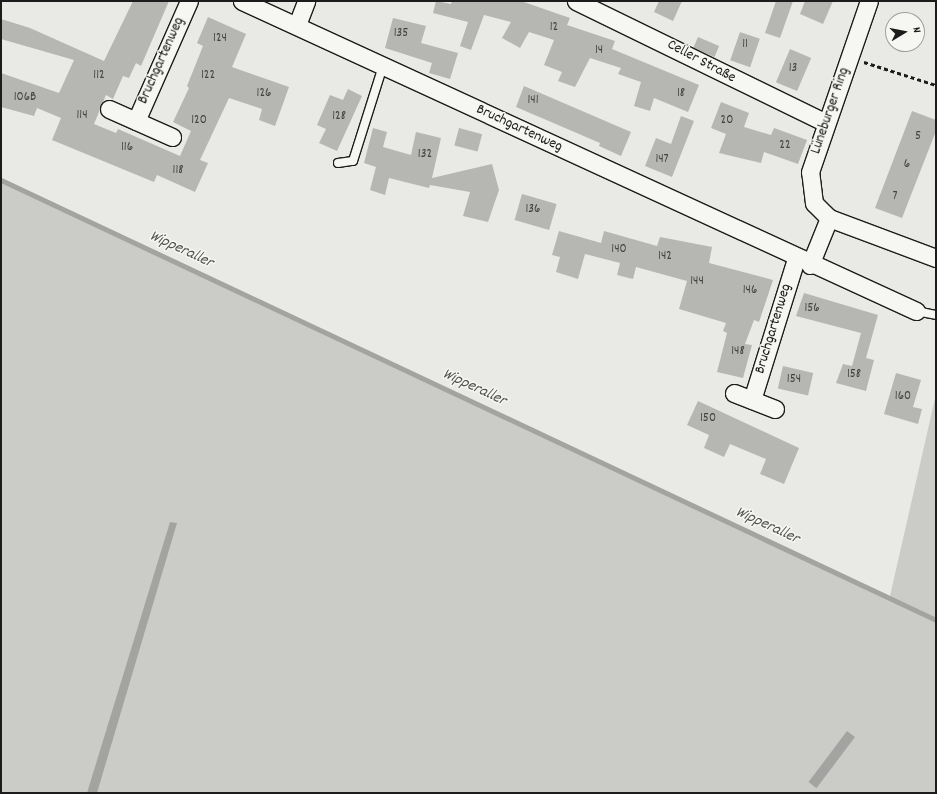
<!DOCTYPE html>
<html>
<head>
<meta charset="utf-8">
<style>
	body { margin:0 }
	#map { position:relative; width:937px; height:794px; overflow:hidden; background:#e9e9e5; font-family:Dekko,sans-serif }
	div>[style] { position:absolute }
	.green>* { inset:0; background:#cbcbc7 }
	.water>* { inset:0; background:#a3a3a1; transform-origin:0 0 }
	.stream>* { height:5px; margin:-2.5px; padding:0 2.5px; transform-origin:2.5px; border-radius:2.5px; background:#a3a3a1 }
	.building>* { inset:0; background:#b6b6b3; transform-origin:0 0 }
	.path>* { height:2.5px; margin-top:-1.25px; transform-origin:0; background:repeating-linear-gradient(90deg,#1c1c1c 0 4px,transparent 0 7px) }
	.roads { filter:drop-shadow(1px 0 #1c1c1c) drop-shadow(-1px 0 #1c1c1c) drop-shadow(0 1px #1c1c1c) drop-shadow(0 -1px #1c1c1c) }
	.lane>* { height:8px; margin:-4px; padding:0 4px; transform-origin:4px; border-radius:4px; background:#f6f6f2 }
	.street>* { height:17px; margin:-8.5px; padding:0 8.5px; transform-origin:8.5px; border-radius:8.5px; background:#f6f6f2 }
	span { translate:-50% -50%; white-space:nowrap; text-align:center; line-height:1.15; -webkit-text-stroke:3px #f6f6f2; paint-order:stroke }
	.number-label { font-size:13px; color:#424242 }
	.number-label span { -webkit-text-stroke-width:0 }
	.street-label { font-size:15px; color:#1c1c1c }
	.water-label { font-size:16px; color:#525251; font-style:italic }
	.frame { position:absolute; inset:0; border:2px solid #1c1c1c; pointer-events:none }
	.north { position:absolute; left:885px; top:12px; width:40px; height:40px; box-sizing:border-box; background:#f6f6f2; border:1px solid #9f9f9c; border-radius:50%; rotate:80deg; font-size:11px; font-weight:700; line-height:16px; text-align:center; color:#1c1c1c }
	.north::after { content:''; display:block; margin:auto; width:14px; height:18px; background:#1c1c1c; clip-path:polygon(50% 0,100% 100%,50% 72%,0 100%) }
</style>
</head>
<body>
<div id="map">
	<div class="green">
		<div style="clip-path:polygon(1px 179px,890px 596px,936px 394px,936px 793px,1px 793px)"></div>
	</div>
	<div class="water">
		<div style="clip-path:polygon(170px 522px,177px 523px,97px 793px,87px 793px)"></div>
		<div style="left:847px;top:731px;width:10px;height:64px;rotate:37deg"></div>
	</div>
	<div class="stream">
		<div style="left:1px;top:180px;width:1033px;rotate:25.2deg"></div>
	</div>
	<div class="building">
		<div style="clip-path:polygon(133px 1px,169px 1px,141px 66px,136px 63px,129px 78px,123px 76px,113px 99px,106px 95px,94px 124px,116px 133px,118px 129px,180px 156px,191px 131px,173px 122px,189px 88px,187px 86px,203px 46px,197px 43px,208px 17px,246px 34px,232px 67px,289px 87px,275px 126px,259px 120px,262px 109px,229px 98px,200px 160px,208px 163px,195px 192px,157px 175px,154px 182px,52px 140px,61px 118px,37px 108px,34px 116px,1px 107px,1px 73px,59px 93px,74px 60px,1px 39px,1px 19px,30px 28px,104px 61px)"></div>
		<div style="clip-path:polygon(436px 1px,451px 4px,452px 1px,521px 1px,570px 18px,567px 25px,615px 41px,612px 49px,699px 85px,688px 112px,654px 98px,650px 111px,634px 106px,641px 82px,618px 74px,621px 68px,590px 58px,575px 87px,558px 81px,562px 72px,544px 65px,554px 40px,529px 32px,520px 48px,502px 38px,511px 22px,484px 15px,471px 50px,460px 46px,468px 22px,433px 13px)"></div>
		<div style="clip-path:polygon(659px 1px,682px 1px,673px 21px,654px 12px)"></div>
		<div style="clip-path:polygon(776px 1px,793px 1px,780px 38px,765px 33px)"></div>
		<div style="clip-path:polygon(805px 1px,833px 1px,823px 24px,800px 14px)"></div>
		<div style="clip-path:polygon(393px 18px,426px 26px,421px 43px,458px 53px,450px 79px,429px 73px,432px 63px,385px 48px)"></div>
		<div style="left:740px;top:32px;width:21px;height:30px;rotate:19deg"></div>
		<div style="left:698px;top:37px;width:23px;height:12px;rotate:23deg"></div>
		<div style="left:790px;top:49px;width:23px;height:36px;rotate:23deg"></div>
		<div style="clip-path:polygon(524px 86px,631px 132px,621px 156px,599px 146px,600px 143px,516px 107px)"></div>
		<div style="clip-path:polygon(348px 89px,362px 96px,337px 151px,319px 143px,326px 129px,317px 125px,330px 95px,343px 100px)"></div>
		<div style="clip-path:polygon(721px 102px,749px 113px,744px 127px,771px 135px,774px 128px,807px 140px,798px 164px,764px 152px,761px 163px,719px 153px,726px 134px,711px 128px)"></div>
		<div style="clip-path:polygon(912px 111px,936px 120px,936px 131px,902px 218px,875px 208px)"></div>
		<div style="clip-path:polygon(681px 116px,694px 121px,672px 177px,645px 166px,656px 138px,671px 144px)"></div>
		<div style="clip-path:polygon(373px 128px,387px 132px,383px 147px,411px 155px,416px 132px,441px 138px,432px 178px,492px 164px,499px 190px,488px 222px,463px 216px,470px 192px,430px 185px,429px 188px,389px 178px,385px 195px,370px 190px,376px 167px,364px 163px)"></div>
		<div style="left:459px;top:128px;width:24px;height:18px;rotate:15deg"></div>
		<div style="left:522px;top:194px;width:36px;height:27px;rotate:16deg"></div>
		<div style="clip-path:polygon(559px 231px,601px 243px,604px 231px,657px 246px,660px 237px,712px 247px,709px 263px,773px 280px,759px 322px,754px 320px,745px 344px,752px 345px,743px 378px,717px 372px,727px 333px,723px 331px,726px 323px,679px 309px,687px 281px,636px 267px,633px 279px,617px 275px,620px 263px,585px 254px,578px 279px,556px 272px,560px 257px,552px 255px)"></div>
		<div style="clip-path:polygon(804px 293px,878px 315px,866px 358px,874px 360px,866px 391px,836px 383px,843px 364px,852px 366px,861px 333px,796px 316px)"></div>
		<div style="left:783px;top:366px;width:31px;height:23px;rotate:13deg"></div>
		<div style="clip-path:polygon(896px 373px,921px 380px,913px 407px,922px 409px,918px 424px,884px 414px)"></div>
		<div style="clip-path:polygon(698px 401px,799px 448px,784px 484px,760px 474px,766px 459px,730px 444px,724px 457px,704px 448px,709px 435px,687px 425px)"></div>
	</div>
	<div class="path">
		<div style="left:864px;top:62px;width:76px;rotate:17.7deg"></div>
	</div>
	<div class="roads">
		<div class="lane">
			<div style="left:338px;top:163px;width:15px;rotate:-8deg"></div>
			<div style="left:353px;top:161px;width:100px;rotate:-72.5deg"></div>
			<div style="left:916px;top:311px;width:20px;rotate:11deg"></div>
		</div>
		<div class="street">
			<div style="left:242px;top:1px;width:742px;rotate:24.7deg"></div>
			<div style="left:576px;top:1px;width:278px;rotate:26deg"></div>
			<div style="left:297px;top:25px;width:26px;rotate:-69deg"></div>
			<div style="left:109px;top:109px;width:69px;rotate:24deg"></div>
			<div style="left:136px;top:121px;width:131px;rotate:-66.2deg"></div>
			<div style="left:829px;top:218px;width:114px;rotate:20.5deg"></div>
			<div style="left:810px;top:265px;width:51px;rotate:-68deg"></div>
			<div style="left:829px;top:218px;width:21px;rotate:-135deg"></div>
			<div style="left:814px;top:203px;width:31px;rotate:-97deg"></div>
			<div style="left:810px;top:172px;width:181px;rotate:-71deg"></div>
			<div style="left:734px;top:393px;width:44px;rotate:21.3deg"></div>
			<div style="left:752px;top:400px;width:148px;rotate:-72.7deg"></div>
		</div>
	</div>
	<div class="number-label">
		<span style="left:554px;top:28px">12</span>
		<span style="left:401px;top:34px">135</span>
		<span style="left:220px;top:39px">124</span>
		<span style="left:745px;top:45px">11</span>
		<span style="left:599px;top:51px">14</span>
		<span style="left:793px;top:69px">13</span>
		<span style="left:99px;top:76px">112</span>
		<span style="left:208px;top:76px">122</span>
		<span style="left:264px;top:94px">126</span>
		<span style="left:681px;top:94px">18</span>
		<span style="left:25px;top:98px">106B</span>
		<span style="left:533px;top:101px">141</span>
		<span style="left:82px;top:116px">114</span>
		<span style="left:339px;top:117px">128</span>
		<span style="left:199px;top:121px">120</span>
		<span style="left:727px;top:121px">20</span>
		<span style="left:918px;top:137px">5</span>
		<span style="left:785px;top:146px">22</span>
		<span style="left:127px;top:148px">116</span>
		<span style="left:425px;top:155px">132</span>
		<span style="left:662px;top:160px">147</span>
		<span style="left:907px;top:165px">6</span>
		<span style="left:178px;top:171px">118</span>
		<span style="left:895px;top:197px">7</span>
		<span style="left:533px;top:210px">136</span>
		<span style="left:619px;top:250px">140</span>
		<span style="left:665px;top:257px">142</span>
		<span style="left:697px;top:282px">144</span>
		<span style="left:750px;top:291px">146</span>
		<span style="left:812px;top:309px">156</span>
		<span style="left:738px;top:352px">148</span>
		<span style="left:854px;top:375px">158</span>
		<span style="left:794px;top:380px">154</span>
		<span style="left:903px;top:397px">160</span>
		<span style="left:708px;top:419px">150</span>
	</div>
	<div class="street-label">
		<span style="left:162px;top:61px;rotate:-66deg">Bruchgartenweg</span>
		<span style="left:701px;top:62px;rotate:28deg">Celler Straße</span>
		<span style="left:831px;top:111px;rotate:-71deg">Lüneburger Ring</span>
		<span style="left:519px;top:129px;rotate:25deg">Bruchgartenweg</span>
		<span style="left:774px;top:329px;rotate:-73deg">Bruchgartenweg</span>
	</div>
	<div class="water-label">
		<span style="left:181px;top:250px;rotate:25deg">Wipperaller</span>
		<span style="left:474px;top:388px;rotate:25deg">Wipperaller</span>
		<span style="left:767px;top:526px;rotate:25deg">Wipperaller</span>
	</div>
	<div class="frame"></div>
	<div class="north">N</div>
</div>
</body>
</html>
